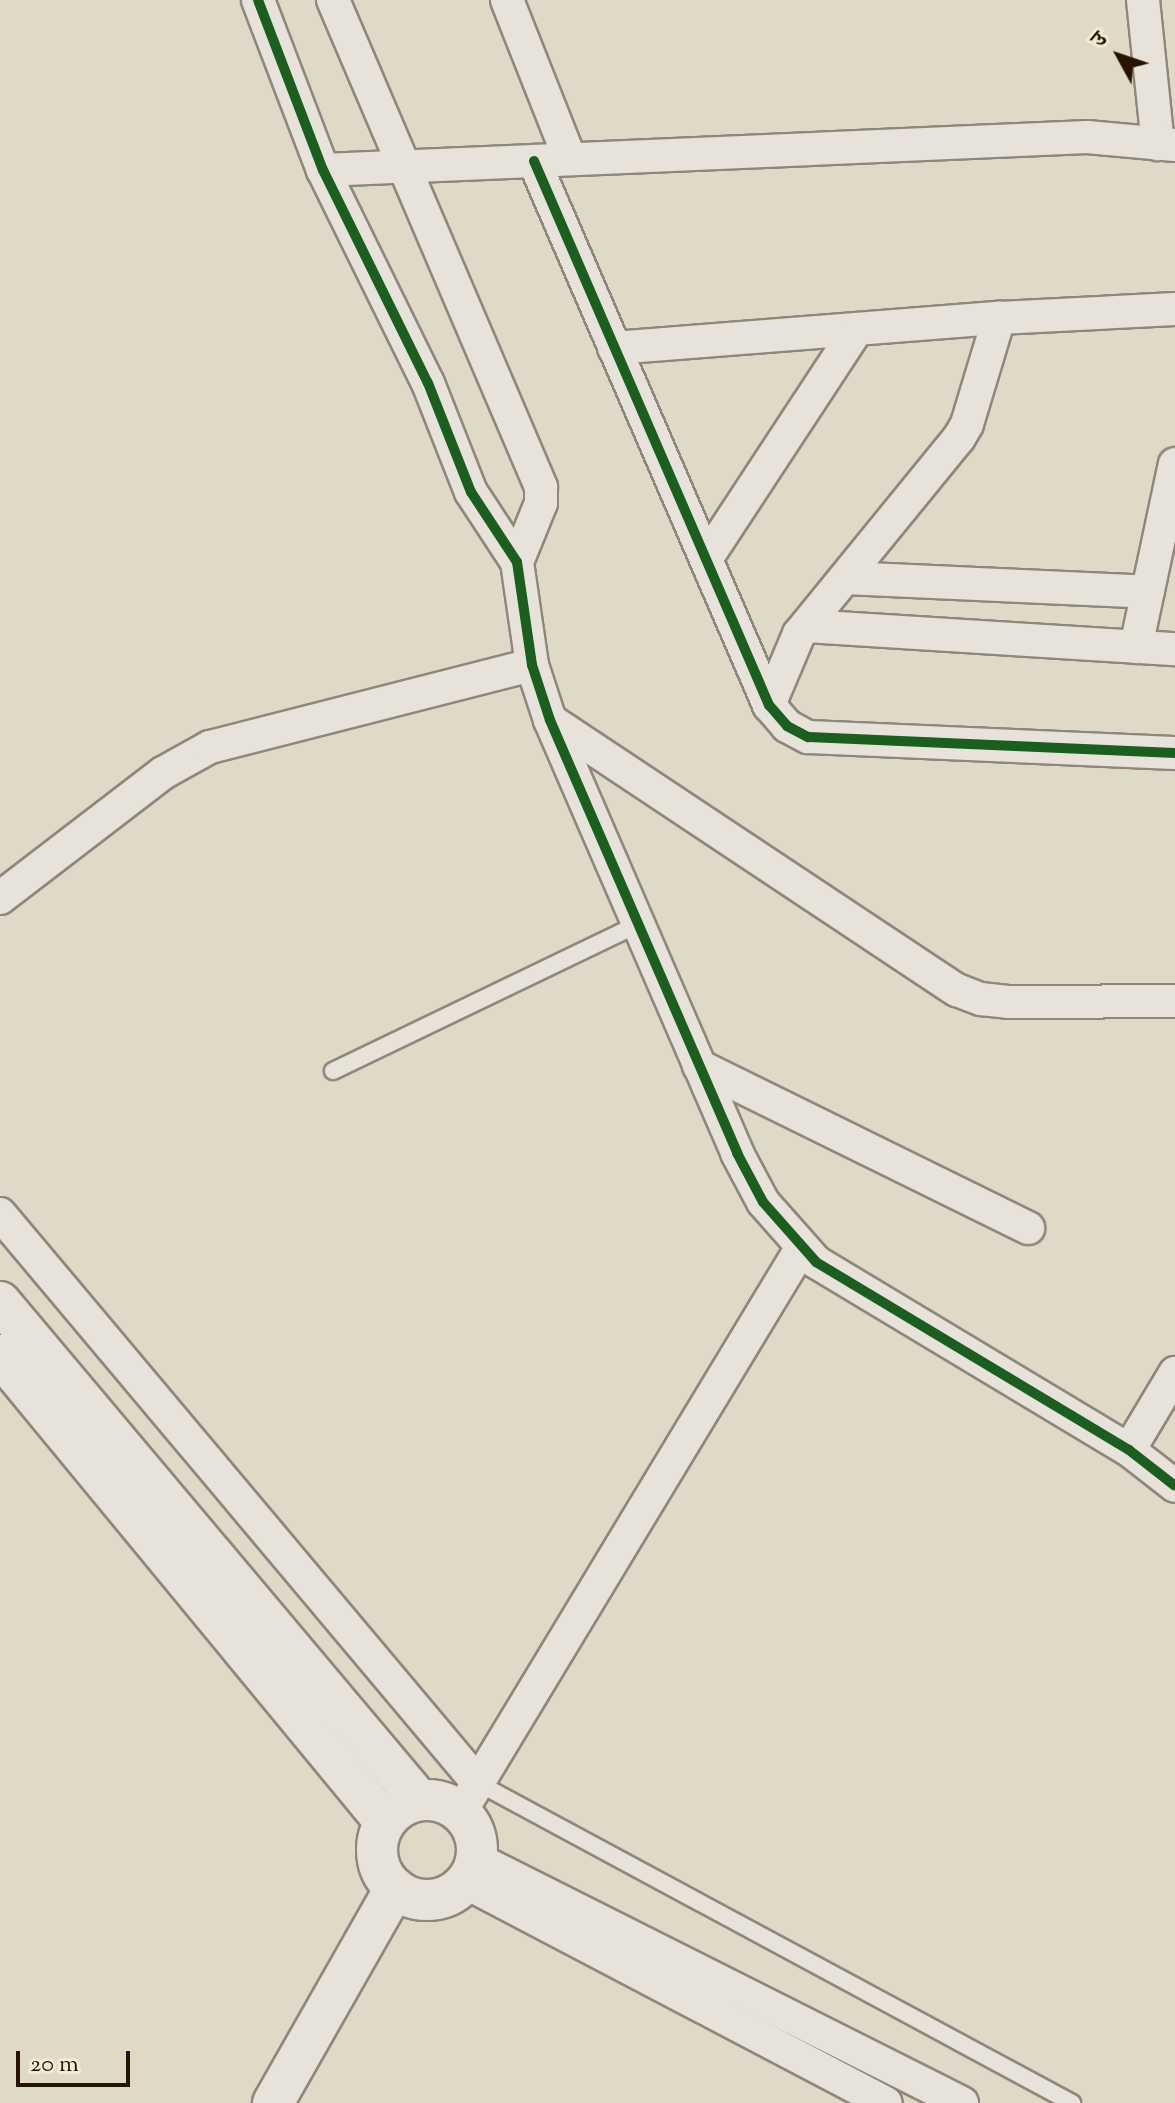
<!DOCTYPE html>
<html>
<head>
<meta charset="utf-8">
<style>
	body { margin:0 }
	#map { position:relative; width:1175px; height:2103px; overflow:hidden; background:#e0d9c8; font-family:"Sorts Mill Goudy","Noto Serif Devanagari",serif }
	div>[style] { position:absolute }
	.roads { filter:drop-shadow(2px 0 #8e877b) drop-shadow(-2px 0 #8e877b) drop-shadow(0 2px #8e877b) drop-shadow(0 -2px #8e877b) }
	.service>* { height:16px; margin:-8px; padding:0 8px; transform-origin:8px; border-radius:8px; background:#e7e3db }
	.minor>* { height:32px; margin:-16px; padding:0 16px; transform-origin:16px; border-radius:16px; background:#e7e3db }
	.tertiary>* { height:40px; margin:-20px; padding:0 20px; transform-origin:20px; border-radius:20px; background:#e7e3db }
	.tertiary>.ring { margin:-20px; padding:0; box-sizing:content-box; background:none; border:40px solid #e7e3db; border-radius:50% }
	.cycleway>* { height:10px; margin:-5px; padding:0 5px; transform-origin:5px; border-radius:5px; background:#1b5e20 }
	span { translate:-50% -50%; white-space:nowrap; text-align:center; line-height:1.15; -webkit-text-stroke:6px #f2ead4; paint-order:stroke }
	.north { position:absolute; left:1079px; top:16px; width:80px; height:80px; -webkit-text-stroke:6px #f2ead4; paint-order:stroke; rotate:310deg; font-size:22px; font-weight:700; line-height:32px; text-align:center; color:#261300 }
	.north::after { content:''; display:block; margin:auto; width:28px; height:36px; background:#261300; clip-path:polygon(50% 0,100% 100%,50% 72%,0 100%) }
	.scale { position:absolute; left:16px; top:2051px; width:114px; height:36px; box-sizing:border-box; border:4px solid #261300; border-top:0; padding-left:10px; font-size:24px; line-height:28px; white-space:nowrap; color:#261300; -webkit-text-stroke:6px #f2ead4; paint-order:stroke }
</style>
</head>
<body>
<div id="map">
	<div class="roads">
		<div class="service">
			<div style="left:333px;top:1071px;width:339px;rotate:-25.7deg"></div>
			<div style="left:478px;top:1783px;width:675px;rotate:28.31deg"></div>
		</div>
		<div class="minor">
			<div style="left:258px;top:0;width:182px;rotate:69.1deg"></div>
			<div style="left:323px;top:170px;width:237px;rotate:63.8deg"></div>
			<div style="left:428px;top:383px;width:117px;rotate:68.5deg"></div>
			<div style="left:471px;top:492px;width:84px;rotate:56.7deg"></div>
			<div style="left:517px;top:562px;width:104px;rotate:81.7deg"></div>
			<div style="left:532px;top:665px;width:58px;rotate:71.9deg"></div>
			<div style="left:550px;top:720px;width:472px;rotate:66.6deg"></div>
			<div style="left:737px;top:1153px;width:55px;rotate:62deg"></div>
			<div style="left:763px;top:1202px;width:80px;rotate:48.5deg"></div>
			<div style="left:816px;top:1262px;width:365px;rotate:31deg"></div>
			<div style="left:1129px;top:1450px;width:58px;rotate:38deg"></div>
			<div style="left:333px;top:0;width:530px;rotate:66.87deg"></div>
			<div style="left:541px;top:487px;width:16px;rotate:90deg"></div>
			<div style="left:541px;top:503px;width:64px;rotate:112.1deg"></div>
			<div style="left:507px;top:0;width:171px;rotate:68.4deg"></div>
			<div style="left:1143px;top:0;width:145px;rotate:84.1deg"></div>
			<div style="left:534px;top:161px;width:593px;rotate:66.64deg"></div>
			<div style="left:769px;top:705px;width:28px;rotate:49deg"></div>
			<div style="left:787px;top:726px;width:24px;rotate:28deg"></div>
			<div style="left:808px;top:737px;width:367px;rotate:2.5deg"></div>
			<div style="left:323px;top:170px;width:765px;rotate:-2.47deg"></div>
			<div style="left:1087px;top:137px;width:88px;rotate:5.2deg"></div>
			<div style="left:614px;top:348px;width:386px;rotate:-4.5deg"></div>
			<div style="left:999px;top:318px;width:176px;rotate:-2.9deg"></div>
			<div style="left:706px;top:559px;width:275px;rotate:-56.7deg"></div>
			<div style="left:845px;top:578px;width:303px;rotate:2.6deg"></div>
			<div style="left:806px;top:626px;width:370px;rotate:3.6deg"></div>
			<div style="left:1136px;top:647px;width:187px;rotate:-78deg"></div>
			<div style="left:769px;top:705px;width:77px;rotate:-67.1deg"></div>
			<div style="left:799px;top:634px;width:253px;rotate:-50.8deg"></div>
			<div style="left:959px;top:438px;width:16px;rotate:-60deg"></div>
			<div style="left:967px;top:424px;width:111px;rotate:-73.2deg"></div>
			<div style="left:550px;top:720px;width:488px;rotate:33.6deg"></div>
			<div style="left:957px;top:990px;width:26px;rotate:21deg"></div>
			<div style="left:981px;top:999px;width:27px;rotate:6deg"></div>
			<div style="left:1008px;top:1002px;width:167px;rotate:-0.3deg"></div>
			<div style="left:0;top:898px;width:205px;rotate:-37.5deg"></div>
			<div style="left:163px;top:773px;width:54px;rotate:-29deg"></div>
			<div style="left:210px;top:747px;width:332px;rotate:-14.3deg"></div>
			<div style="left:699px;top:1066px;width:367px;rotate:26.2deg"></div>
			<div style="left:0;top:1214px;width:743px;rotate:49.97deg"></div>
			<div style="left:1129px;top:1450px;width:90px;rotate:-59.1deg"></div>
			<div style="left:461px;top:1811px;width:659px;rotate:-58.84deg"></div>
			<div style="left:477px;top:1859px;width:543px;rotate:26.71deg"></div>
			<div style="left:465px;top:1882px;width:475px;rotate:27.7deg"></div>
		</div>
		<div class="tertiary">
			<div style="left:0;top:1302px;width:651px;rotate:49.92deg"></div>
			<div style="left:0;top:1355px;width:605px;rotate:50.5deg"></div>
			<div class="ring" style="left:377px;top:1800px;width:60px;height:60px"></div>
			<div style="left:273px;top:2103px;width:247px;rotate:-60.4deg"></div>
		</div>
	</div>
	<div class="cycleway">
		<div style="left:258px;top:0;width:182px;rotate:69.1deg"></div>
		<div style="left:323px;top:170px;width:237px;rotate:63.8deg"></div>
		<div style="left:428px;top:383px;width:117px;rotate:68.5deg"></div>
		<div style="left:471px;top:492px;width:84px;rotate:56.7deg"></div>
		<div style="left:517px;top:562px;width:104px;rotate:81.7deg"></div>
		<div style="left:532px;top:665px;width:58px;rotate:71.9deg"></div>
		<div style="left:550px;top:720px;width:472px;rotate:66.6deg"></div>
		<div style="left:737px;top:1153px;width:55px;rotate:62deg"></div>
		<div style="left:763px;top:1202px;width:80px;rotate:48.5deg"></div>
		<div style="left:816px;top:1262px;width:365px;rotate:31deg"></div>
		<div style="left:1129px;top:1450px;width:58px;rotate:38deg"></div>
		<div style="left:534px;top:161px;width:593px;rotate:66.64deg"></div>
		<div style="left:769px;top:705px;width:28px;rotate:49deg"></div>
		<div style="left:787px;top:726px;width:24px;rotate:28deg"></div>
		<div style="left:808px;top:737px;width:367px;rotate:2.5deg"></div>
	</div>
	<div class="north">उ</div>
	<div class="scale">20 m</div>
</div>
</body>
</html>
